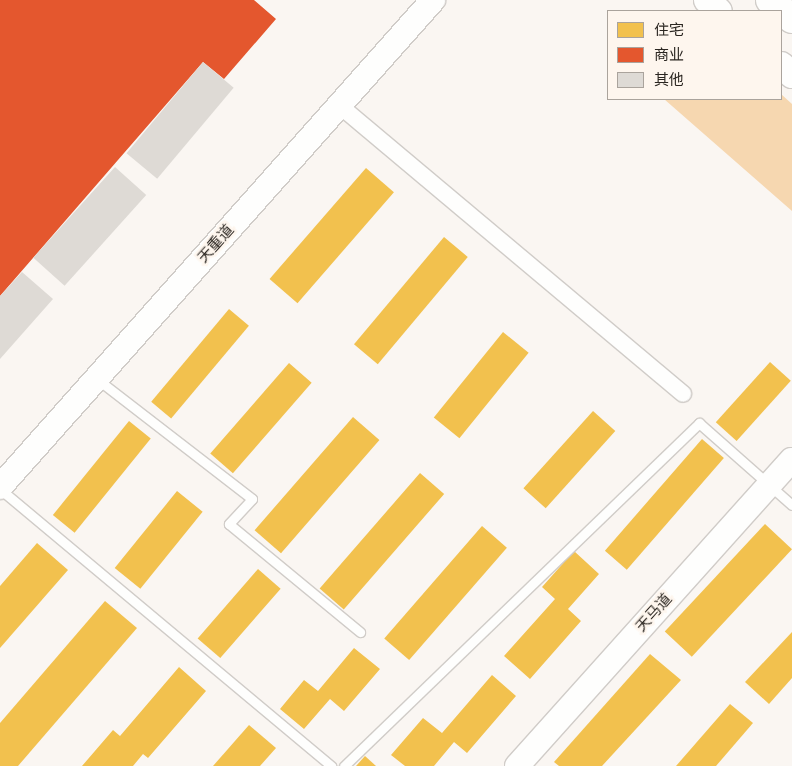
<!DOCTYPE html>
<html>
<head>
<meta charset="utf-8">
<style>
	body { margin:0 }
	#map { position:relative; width:792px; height:766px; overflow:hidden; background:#faf6f2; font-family:Spectral,"Noto Sans SC",serif }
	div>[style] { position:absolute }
	.green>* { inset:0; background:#f6d7b0 }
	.homes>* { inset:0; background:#f2c14e; transform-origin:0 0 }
	.shops>* { inset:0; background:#e4572e }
	.building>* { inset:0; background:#dedad5; transform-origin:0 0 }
	.roads { filter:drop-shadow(1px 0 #d0ccc8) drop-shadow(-1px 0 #d0ccc8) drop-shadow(0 1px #d0ccc8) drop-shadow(0 -1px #d0ccc8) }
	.lane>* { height:9px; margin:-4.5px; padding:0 4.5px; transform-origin:4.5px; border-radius:4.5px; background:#fefefd }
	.street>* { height:16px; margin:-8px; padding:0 8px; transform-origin:8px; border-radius:8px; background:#fefefd }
	.secondary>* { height:24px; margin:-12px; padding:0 12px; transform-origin:12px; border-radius:12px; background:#fefefd }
	.primary>* { height:26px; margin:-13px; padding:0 13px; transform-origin:13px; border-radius:13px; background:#fefefd }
	.highway>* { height:28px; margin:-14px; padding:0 14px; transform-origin:14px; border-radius:14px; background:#fefefd }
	span { translate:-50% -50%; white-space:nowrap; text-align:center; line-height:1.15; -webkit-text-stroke:5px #fef6ee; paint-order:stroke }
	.street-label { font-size:15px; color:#2b2621 }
	.legend { position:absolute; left:607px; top:10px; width:175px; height:90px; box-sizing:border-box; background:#fef6ee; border:1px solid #aaa39c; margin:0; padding:6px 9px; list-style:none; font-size:15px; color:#2b2621 }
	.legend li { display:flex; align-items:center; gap:10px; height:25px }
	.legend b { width:25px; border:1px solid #aaa39c }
</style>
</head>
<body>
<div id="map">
	<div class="green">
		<div style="clip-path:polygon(781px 94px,792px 104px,792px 211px,664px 99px,781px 99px)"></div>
	</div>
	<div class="homes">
		<div style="left:366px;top:168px;width:37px;height:147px;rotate:41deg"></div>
		<div style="left:444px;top:237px;width:31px;height:140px;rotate:40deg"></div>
		<div style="left:229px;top:309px;width:26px;height:121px;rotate:40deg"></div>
		<div style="left:503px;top:332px;width:33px;height:110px;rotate:39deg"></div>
		<div style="left:770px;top:362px;width:28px;height:81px;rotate:42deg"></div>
		<div style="left:289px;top:363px;width:30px;height:120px;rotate:41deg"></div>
		<div style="left:593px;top:411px;width:30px;height:104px;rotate:42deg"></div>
		<div style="left:353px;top:417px;width:35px;height:150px;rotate:41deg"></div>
		<div style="left:129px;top:421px;width:28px;height:121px;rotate:39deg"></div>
		<div style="left:702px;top:439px;width:29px;height:148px;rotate:41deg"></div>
		<div style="left:420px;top:473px;width:32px;height:153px;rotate:41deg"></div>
		<div style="left:177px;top:491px;width:33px;height:99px;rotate:39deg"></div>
		<div style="left:765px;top:524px;width:37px;height:147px;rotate:43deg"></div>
		<div style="left:482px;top:526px;width:33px;height:149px;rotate:41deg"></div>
		<div style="clip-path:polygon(37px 543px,68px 570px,0 648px,0 586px)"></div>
		<div style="clip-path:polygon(574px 551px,599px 574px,568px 609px,581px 621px,530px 679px,504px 656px,555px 599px,542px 587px)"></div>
		<div style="left:258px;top:569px;width:30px;height:92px;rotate:41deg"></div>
		<div style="clip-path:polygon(105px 601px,137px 628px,18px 766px,0 766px,0 723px)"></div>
		<div style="clip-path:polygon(792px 632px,792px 678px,769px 704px,745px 682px)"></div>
		<div style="clip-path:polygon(354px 648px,380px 669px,344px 711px,330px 699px,304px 729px,280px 709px,304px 680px,318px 691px)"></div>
		<div style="clip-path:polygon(650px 654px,681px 680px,602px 766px,559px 766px,554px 762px)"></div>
		<div style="clip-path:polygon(179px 667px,206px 691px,148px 758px,143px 754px,133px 766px,82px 766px,113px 730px,120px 736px)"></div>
		<div style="clip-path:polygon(492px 675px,516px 696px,467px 753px,454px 742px,434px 766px,405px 766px,391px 755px,423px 718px,442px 733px)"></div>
		<div style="clip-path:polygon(730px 704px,753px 723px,716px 766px,676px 766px)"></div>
		<div style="clip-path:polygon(249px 725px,276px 748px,260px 766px,213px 766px)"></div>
		<div style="clip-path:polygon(365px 756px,376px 766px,356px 766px)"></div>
	</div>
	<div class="shops">
		<div style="clip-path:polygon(0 0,254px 0,276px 19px,224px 79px,203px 62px,0 296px)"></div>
	</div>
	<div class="building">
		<div style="left:203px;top:62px;width:40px;height:119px;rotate:40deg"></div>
		<div style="left:115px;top:167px;width:42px;height:122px;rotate:42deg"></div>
		<div style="clip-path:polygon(22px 272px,53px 299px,0 359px,0 296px)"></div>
	</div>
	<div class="roads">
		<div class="lane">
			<div style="left:97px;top:379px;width:196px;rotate:37.7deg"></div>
			<div style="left:252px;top:499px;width:34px;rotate:133deg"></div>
			<div style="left:229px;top:524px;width:170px;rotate:39.5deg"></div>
			<div style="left:0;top:489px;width:432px;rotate:39.9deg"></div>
			<div style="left:344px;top:766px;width:494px;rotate:-44deg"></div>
			<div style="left:699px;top:423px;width:124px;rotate:41.4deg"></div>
		</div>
		<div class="street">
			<div style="left:339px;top:105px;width:449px;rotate:40deg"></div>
		</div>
		<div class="secondary">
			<div style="left:0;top:487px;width:652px;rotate:-48.36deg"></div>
			<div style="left:517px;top:766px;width:411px;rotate:-48.1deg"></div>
		</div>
		<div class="primary">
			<div style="left:707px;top:0;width:16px;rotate:43deg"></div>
			<div style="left:781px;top:65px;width:15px;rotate:42deg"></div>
		</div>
		<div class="highway">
			<div style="left:770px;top:0;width:29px;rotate:41deg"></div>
		</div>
	</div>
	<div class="street-label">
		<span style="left:216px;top:244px;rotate:-48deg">天重道</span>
		<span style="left:654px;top:613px;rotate:-48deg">天马道</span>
	</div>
	<ul class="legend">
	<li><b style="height:14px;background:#f2c14e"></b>住宅</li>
	<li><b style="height:14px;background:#e4572e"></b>商业</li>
	<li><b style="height:14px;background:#dedad5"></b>其他</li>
	</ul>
</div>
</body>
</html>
